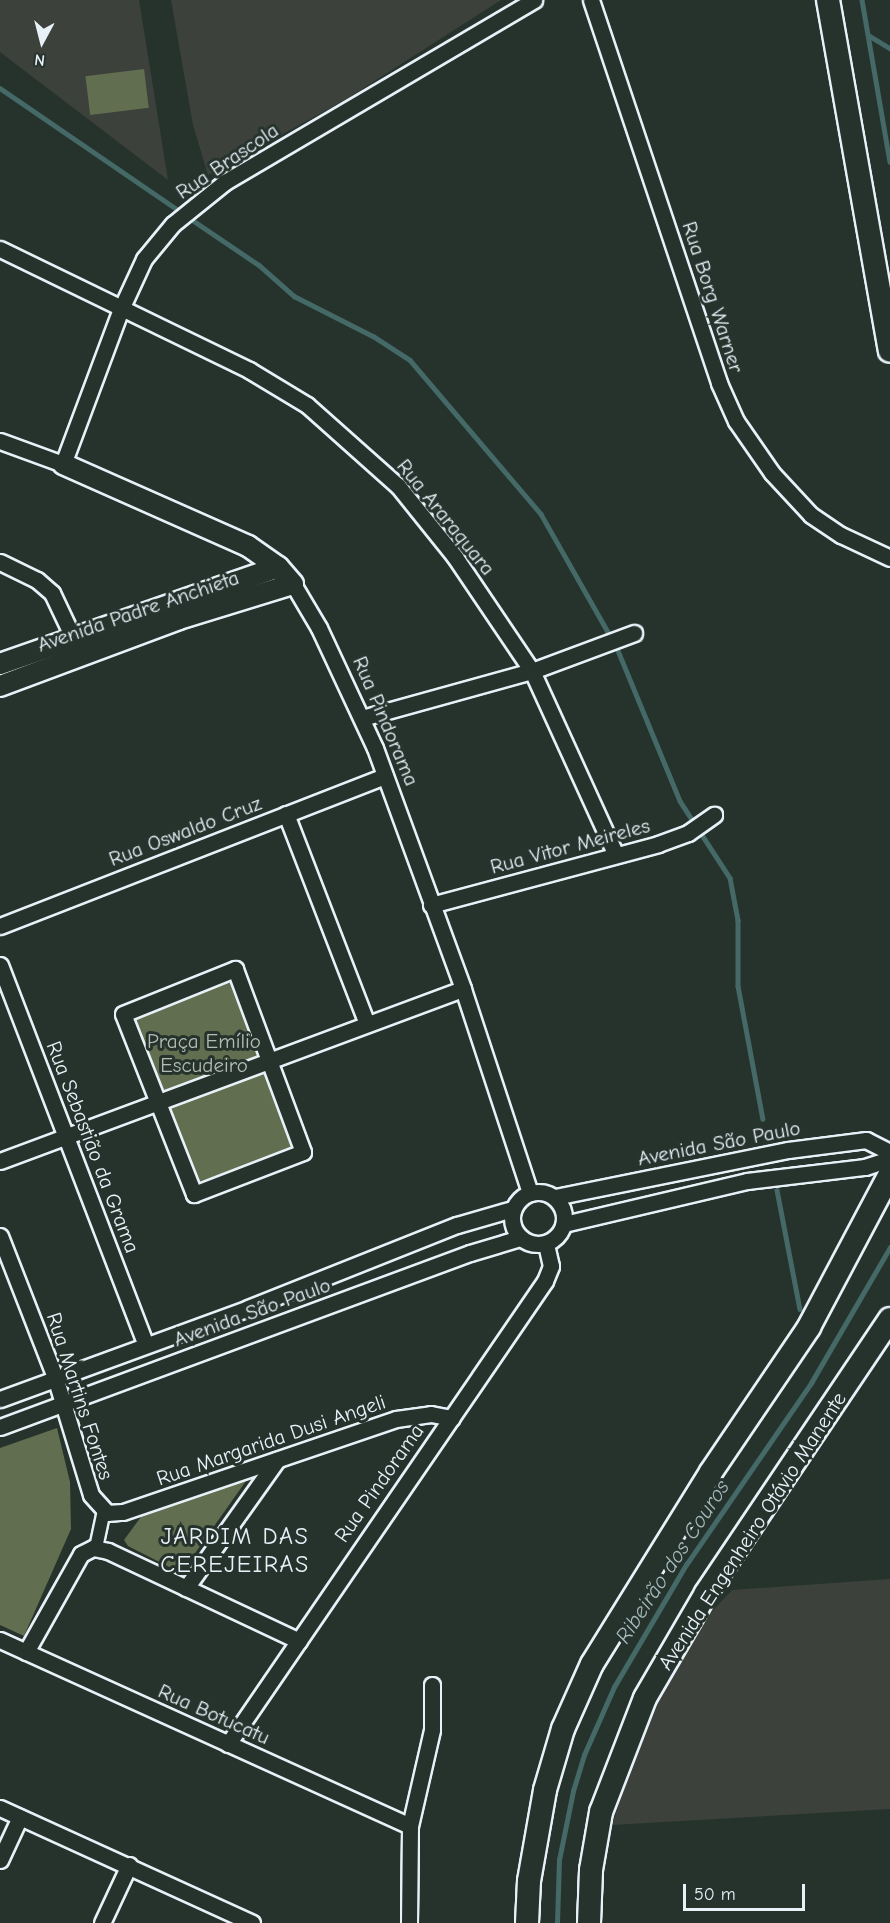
<!DOCTYPE html>
<html>
<head>
<meta charset="utf-8">
<style>
	body { margin:0 }
	#map { position:relative; width:890px; height:1923px; overflow:hidden; background:#26332d; font-family:"Comic Neue",sans-serif }
	div>[style] { position:absolute }
	.built>* { inset:0; background:#3c413c }
	.green>* { inset:0; background:#626e50; transform-origin:0 0 }
	.stream>* { height:4.5px; margin:-2.25px; padding:0 2.25px; transform-origin:2.25px; border-radius:2.25px; background:#446967 }
	.roads { filter:drop-shadow(2px 0 #e8f1f8) drop-shadow(-2px 0 #e8f1f8) drop-shadow(0 2px #e8f1f8) drop-shadow(0 -2px #e8f1f8) }
	.pedestrian>* { height:12px; margin:-6px; padding:0 6px; transform-origin:6px; border-radius:6px; background:#26332d }
	.minor>* { height:15px; margin:-7.5px; padding:0 7.5px; transform-origin:7.5px; border-radius:7.5px; background:#26332d }
	.minor>.ring { margin:-7.5px; padding:0; box-sizing:content-box; background:none; border:15px solid #26332d; border-radius:50% }
	.tertiary>* { height:20px; margin:-10px; padding:0 10px; transform-origin:10px; border-radius:10px; background:#26332d }
	.secondary>* { height:22px; margin:-11px; padding:0 11px; transform-origin:11px; border-radius:11px; background:#26332d }
	span { translate:-50% -50%; white-space:nowrap; text-align:center; line-height:1.15; -webkit-text-stroke:6px #26332d; paint-order:stroke }
	.street-label { font-size:21px; color:#e8f1f8 }
	.park-label { font-size:21px; color:#b2bdb5 }
	.water-label { font-size:22px; color:#a6bbbe; font-style:italic }
	.quarter-label { font-size:24px; color:#e8f1f8; letter-spacing:1.5px }
	.north { position:absolute; left:12px; top:12px; width:60px; height:60px; -webkit-text-stroke:4px #26332d; paint-order:stroke; rotate:187deg; font-size:16px; font-weight:700; line-height:24px; text-align:center; color:#e8f1f8 }
	.north::after { content:''; display:block; margin:auto; width:21px; height:27px; background:#e8f1f8; clip-path:polygon(50% 0,100% 100%,50% 72%,0 100%) }
	.scale { position:absolute; left:683px; top:1884px; width:122px; height:27px; box-sizing:border-box; border:3px solid #e8f1f8; border-top:0; padding-left:8px; font-size:18px; line-height:21px; white-space:nowrap; color:#e8f1f8; -webkit-text-stroke:4px #26332d; paint-order:stroke }
</style>
</head>
<body>
<div id="map">
	<div class="built">
		<div style="clip-path:polygon(0 0,139px 0,168px 180px,0 52px)"></div>
		<div style="clip-path:polygon(171px 0,501px 0,345px 100px,208px 175px,193px 125px)"></div>
		<div style="clip-path:polygon(890px 1579px,890px 1809px,612px 1825px,645px 1724px,702px 1622px,732px 1590px)"></div>
	</div>
	<div class="green">
		<div style="left:144px;top:69px;width:39px;height:59px;rotate:83deg"></div>
		<div style="left:234px;top:977px;width:182px;height:109px;rotate:71deg"></div>
		<div style="clip-path:polygon(57px 1428px,70px 1482px,71px 1529px,24px 1636px,0 1625px,0 1448px)"></div>
		<div style="clip-path:polygon(246px 1481px,181px 1573px,128px 1546px,124px 1540px,146px 1510px)"></div>
	</div>
	<div class="stream">
		<div style="left:862px;top:0;width:164px;rotate:80.2deg"></div>
		<div style="left:868px;top:35px;width:26px;rotate:31deg"></div>
		<div style="left:0;top:88px;width:219px;rotate:34.4deg"></div>
		<div style="left:188px;top:217px;width:86px;rotate:34.1deg"></div>
		<div style="left:259px;top:265px;width:47px;rotate:41.5deg"></div>
		<div style="left:294px;top:296px;width:89px;rotate:26.9deg"></div>
		<div style="left:373px;top:336px;width:44px;rotate:33deg"></div>
		<div style="left:410px;top:360px;width:202px;rotate:49.6deg"></div>
		<div style="left:541px;top:514px;width:154px;rotate:60.4deg"></div>
		<div style="left:617px;top:648px;width:165px;rotate:67.6deg"></div>
		<div style="left:680px;top:801px;width:92px;rotate:57deg"></div>
		<div style="left:730px;top:878px;width:43px;rotate:79.2deg"></div>
		<div style="left:738px;top:920px;width:66px;rotate:90deg"></div>
		<div style="left:738px;top:986px;width:135px;rotate:79.4deg"></div>
		<div style="left:777px;top:1190px;width:121px;rotate:79.1deg"></div>
		<div style="left:557px;top:1923px;width:63px;rotate:-88.2deg"></div>
		<div style="left:559px;top:1860px;width:70px;rotate:-78.5deg"></div>
		<div style="left:573px;top:1791px;width:38px;rotate:-73deg"></div>
		<div style="left:584px;top:1755px;width:74px;rotate:-66.2deg"></div>
		<div style="left:614px;top:1687px;width:142px;rotate:-59.5deg"></div>
		<div style="left:686px;top:1565px;width:221px;rotate:-55.5deg"></div>
		<div style="left:811px;top:1383px;width:157px;rotate:-59.8deg"></div>
	</div>
	<div class="roads">
		<div class="pedestrian">
			<div style="left:96px;top:1548px;width:38px;rotate:-78deg"></div>
		</div>
		<div class="minor">
			<div style="left:591px;top:0;width:404px;rotate:71.5deg"></div>
			<div style="left:719px;top:383px;width:42px;rotate:65.9deg"></div>
			<div style="left:736px;top:421px;width:63px;rotate:55.3deg"></div>
			<div style="left:772px;top:473px;width:57px;rotate:47.1deg"></div>
			<div style="left:811px;top:515px;width:36px;rotate:34deg"></div>
			<div style="left:841px;top:535px;width:54px;rotate:25.1deg"></div>
			<div style="left:0;top:249px;width:277px;rotate:25.9deg"></div>
			<div style="left:249px;top:370px;width:68px;rotate:31.1deg"></div>
			<div style="left:307px;top:405px;width:122px;rotate:41.7deg"></div>
			<div style="left:398px;top:486px;width:91px;rotate:51.2deg"></div>
			<div style="left:455px;top:557px;width:138px;rotate:56deg"></div>
			<div style="left:532px;top:671px;width:202px;rotate:65.5deg"></div>
			<div style="left:0;top:441px;width:67px;rotate:20.1deg"></div>
			<div style="left:63px;top:464px;width:165px;rotate:-69.5deg"></div>
			<div style="left:121px;top:309px;width:55px;rotate:-65.3deg"></div>
			<div style="left:144px;top:259px;width:45px;rotate:-50.4deg"></div>
			<div style="left:173px;top:224px;width:67px;rotate:-38.9deg"></div>
			<div style="left:225px;top:182px;width:359px;rotate:-30.5deg"></div>
			<div style="left:0;top:562px;width:41px;rotate:25.9deg"></div>
			<div style="left:37px;top:580px;width:20px;rotate:41deg"></div>
			<div style="left:52px;top:593px;width:59px;rotate:64.7deg"></div>
			<div style="left:293px;top:584px;width:51px;rotate:59.4deg"></div>
			<div style="left:319px;top:628px;width:132px;rotate:65deg"></div>
			<div style="left:375px;top:748px;width:257px;rotate:69.9deg"></div>
			<div style="left:463px;top:989px;width:215px;rotate:71.8deg"></div>
			<div style="left:362px;top:718px;width:176px;rotate:-15.5deg"></div>
			<div style="left:532px;top:671px;width:109px;rotate:-20.4deg"></div>
			<div style="left:286px;top:814px;width:225px;rotate:68.9deg"></div>
			<div style="left:431px;top:905px;width:235px;rotate:-15deg"></div>
			<div style="left:658px;top:844px;width:32px;rotate:-20deg"></div>
			<div style="left:688px;top:833px;width:32px;rotate:-35deg"></div>
			<div style="left:0;top:926px;width:413px;rotate:-21.3deg"></div>
			<div style="left:0;top:965px;width:407px;rotate:69deg"></div>
			<div style="left:235px;top:969px;width:195px;rotate:69.6deg"></div>
			<div style="left:303px;top:1152px;width:117px;rotate:158.9deg"></div>
			<div style="left:194px;top:1194px;width:193px;rotate:-111.5deg"></div>
			<div style="left:123px;top:1014px;width:121px;rotate:-21.9deg"></div>
			<div style="left:0;top:1161px;width:494px;rotate:-20.4deg"></div>
			<div class="ring" style="left:512px;top:1192px;width:37px;height:37px"></div>
			<div style="left:555px;top:1197px;width:238px;rotate:-11.4deg"></div>
			<div style="left:788px;top:1150px;width:79px;rotate:-7.3deg"></div>
			<div style="left:866px;top:1140px;width:27px;rotate:27deg"></div>
			<div style="left:564px;top:1224px;width:188px;rotate:-13.2deg"></div>
			<div style="left:747px;top:1181px;width:119px;rotate:-6.8deg"></div>
			<div style="left:865px;top:1167px;width:26px;rotate:-18deg"></div>
			<div style="left:0;top:1236px;width:151px;rotate:68.7deg"></div>
			<div style="left:55px;top:1377px;width:123px;rotate:73deg"></div>
			<div style="left:91px;top:1495px;width:24px;rotate:48deg"></div>
			<div style="left:107px;top:1513px;width:16px;rotate:-4deg"></div>
			<div style="left:123px;top:1512px;width:288px;rotate:-18.8deg"></div>
			<div style="left:396px;top:1419px;width:35px;rotate:-8deg"></div>
			<div style="left:431px;top:1414px;width:21px;rotate:11deg"></div>
			<div style="left:0;top:1399px;width:264px;rotate:-20.1deg"></div>
			<div style="left:248px;top:1308px;width:225px;rotate:-21.7deg"></div>
			<div style="left:457px;top:1225px;width:57px;rotate:-16.2deg"></div>
			<div style="left:0;top:1427px;width:501px;rotate:-20.32deg"></div>
			<div style="left:470px;top:1253px;width:52px;rotate:-16.7deg"></div>
			<div style="left:186px;top:1588px;width:157px;rotate:-54.6deg"></div>
			<div style="left:0;top:1640px;width:450px;rotate:24.4deg"></div>
			<div style="left:26px;top:1652px;width:112px;rotate:-60.7deg"></div>
			<div style="left:81px;top:1554px;width:13px;rotate:-27deg"></div>
			<div style="left:93px;top:1548px;width:15px;rotate:11deg"></div>
			<div style="left:108px;top:1551px;width:211px;rotate:25.2deg"></div>
			<div style="left:228px;top:1744px;width:561px;rotate:-55.6deg"></div>
			<div style="left:545px;top:1281px;width:16px;rotate:-68deg"></div>
			<div style="left:551px;top:1266px;width:23px;rotate:-103deg"></div>
			<div style="left:0;top:1808px;width:277px;rotate:24.5deg"></div>
			<div style="left:0;top:1860px;width:47px;rotate:-65.1deg"></div>
			<div style="left:102px;top:1923px;width:64px;rotate:-65deg"></div>
			<div style="left:409px;top:1923px;width:97px;rotate:-89.4deg"></div>
			<div style="left:410px;top:1826px;width:98px;rotate:-77.1deg"></div>
			<div style="left:432px;top:1730px;width:45px;rotate:-90deg"></div>
		</div>
		<div class="tertiary">
			<div style="left:0;top:664px;width:294px;rotate:-19.2deg"></div>
			<div style="left:0;top:686px;width:191px;rotate:-20.5deg"></div>
			<div style="left:179px;top:619px;width:119px;rotate:-17.1deg"></div>
			<div style="left:293px;top:584px;width:23px;rotate:-131deg"></div>
			<div style="left:278px;top:567px;width:37px;rotate:-145deg"></div>
			<div style="left:248px;top:546px;width:202px;rotate:-156.1deg"></div>
		</div>
		<div class="secondary">
			<div style="left:828px;top:0;width:356px;rotate:80deg"></div>
			<div style="left:527px;top:1923px;width:42px;rotate:-87.3deg"></div>
			<div style="left:529px;top:1881px;width:92px;rotate:-80deg"></div>
			<div style="left:545px;top:1790px;width:64px;rotate:-73.6deg"></div>
			<div style="left:563px;top:1729px;width:71px;rotate:-66deg"></div>
			<div style="left:592px;top:1664px;width:226px;rotate:-58.2deg"></div>
			<div style="left:711px;top:1472px;width:175px;rotate:-55.9deg"></div>
			<div style="left:809px;top:1327px;width:173px;rotate:-62.1deg"></div>
			<div style="left:589px;top:1923px;width:53px;rotate:-87.8deg"></div>
			<div style="left:591px;top:1870px;width:59px;rotate:-80.2deg"></div>
			<div style="left:601px;top:1812px;width:122px;rotate:-68.9deg"></div>
			<div style="left:645px;top:1698px;width:121px;rotate:-59.8deg"></div>
			<div style="left:706px;top:1593px;width:330px;rotate:-56.1deg"></div>
		</div>
	</div>
	<div class="street-label">
		<span style="left:227px;top:161px;rotate:-34deg">Rua Brascola</span>
		<span style="left:713px;top:297px;rotate:72deg">Rua Borg Warner</span>
		<span style="left:446px;top:517px;rotate:51deg">Rua Araraquara</span>
		<span style="left:138px;top:611px;rotate:-19deg">Avenida Padre Anchieta</span>
		<span style="left:386px;top:721px;rotate:67deg">Rua Pindorama</span>
		<span style="left:185px;top:831px;rotate:-21deg">Rua Oswaldo Cruz</span>
		<span style="left:570px;top:846px;rotate:-15deg">Rua Vitor Meireles</span>
		<span style="left:719px;top:1143px;rotate:-11deg">Avenida São Paulo</span>
		<span style="left:93px;top:1147px;rotate:69deg">Rua Sebastião da Grama</span>
		<span style="left:252px;top:1312px;rotate:-20deg">Avenida São Paulo</span>
		<span style="left:80px;top:1396px;rotate:72deg">Rua Martins Fontes</span>
		<span style="left:271px;top:1440px;rotate:-19deg">Rua Margarida Dusi Angeli</span>
		<span style="left:379px;top:1483px;rotate:-55deg">Rua Pindorama</span>
		<span style="left:752px;top:1531px;rotate:-57deg">Avenida Engenheiro Otávio Manente</span>
		<span style="left:214px;top:1714px;rotate:24deg">Rua Botucatu</span>
	</div>
	<div class="park-label">
		<span style="left:204px;top:1053px">Praça Emílio<br>Escudeiro</span>
	</div>
	<div class="water-label">
		<span style="left:673px;top:1562px;rotate:-57deg">Ribeirão dos Couros</span>
	</div>
	<div class="quarter-label">
		<span style="left:235px;top:1551px">JARDIM DAS<br>CEREJEIRAS</span>
	</div>
	<div class="north">N</div>
	<div class="scale">50 m</div>
</div>
</body>
</html>
